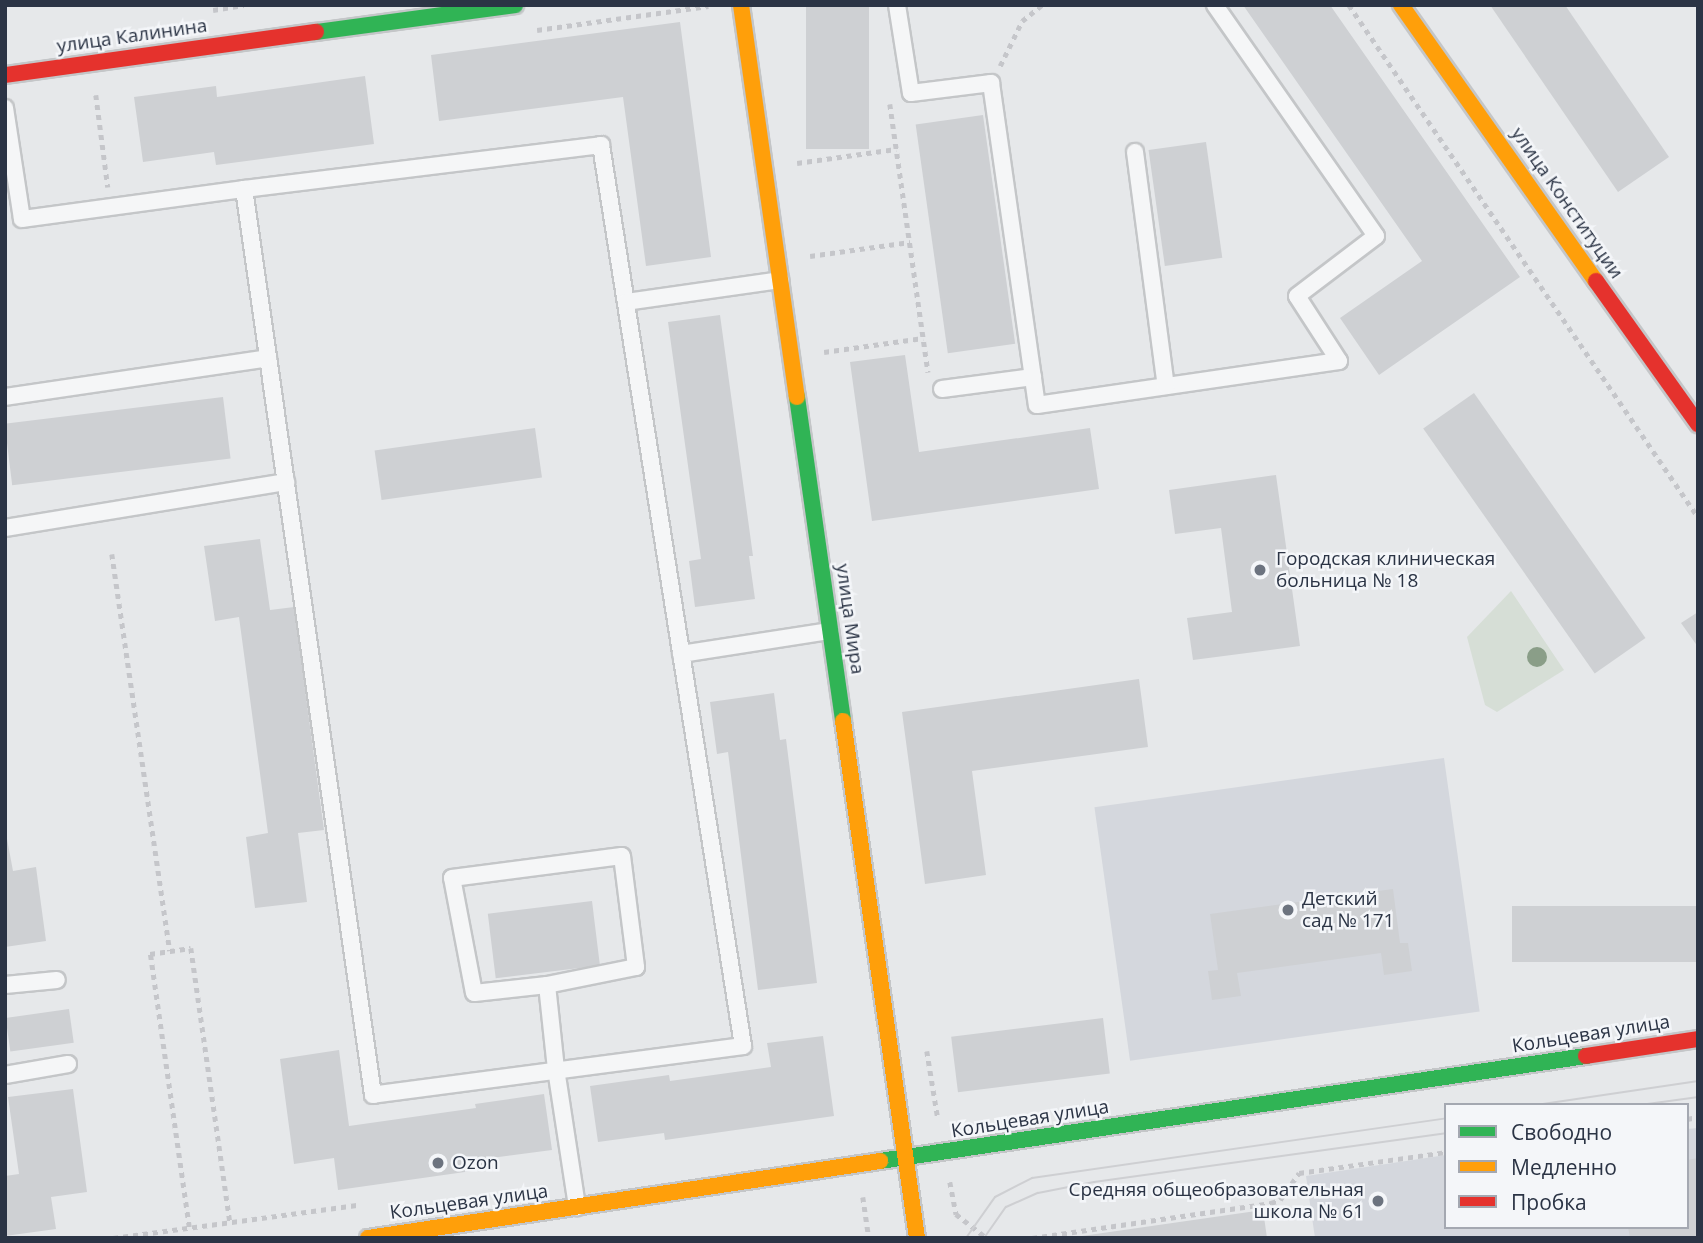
<!DOCTYPE html>
<html>
<head>
<meta charset="utf-8">
<style>
	body { margin:0 }
	#map { position:relative; width:1703px; height:1243px; overflow:hidden; background:#e6e8ea; font-family:"Open Sans",sans-serif }
	div>[style] { position:absolute }
	.built>* { inset:0; background:#d4d7dd; transform-origin:0 0 }
	.green>* { inset:0; background:#d6ded6 }
	.building>* { inset:0; background:#ced0d3; transform-origin:0 0 }
	.path>* { height:4.5px; margin-top:-2.25px; transform-origin:0; background:repeating-linear-gradient(90deg,#c5c6ca 0 5px,transparent 0 10px) }
	.roads { filter:drop-shadow(2px 0 #c4c6c8) drop-shadow(-2px 0 #c4c6c8) drop-shadow(0 2px #c4c6c8) drop-shadow(0 -2px #c4c6c8) }
	.lane>* { height:16px; margin:-8px; padding:0 8px; transform-origin:8px; border-radius:8px; background:#f5f6f7 }
	.fast>* { height:16px; margin:-8px; padding:0 8px; transform-origin:8px; border-radius:8px; background:#30b455 }
	.slow>* { height:16px; margin:-8px; padding:0 8px; transform-origin:8px; border-radius:8px; background:#ff9f0a }
	.jam>* { height:16px; margin:-8px; padding:0 8px; transform-origin:8px; border-radius:8px; background:#e5322d }
	.tram>* { height:2px; margin:-1px; padding:0 1px; transform-origin:1px; border-radius:1px; background:#cecfd2 }
	.trees>* { width:20px; height:20px; margin:-10px; border-radius:50%; background:#8a9e88 }
	.dots>* { width:19px; height:19px; translate:-50% -50%; box-sizing:border-box; border:4px solid #f4f6f9; border-radius:50% }
	span { translate:-50% -50%; white-space:nowrap; text-align:center; line-height:1.15; -webkit-text-stroke:5px #f4f6f9; paint-order:stroke }
	.street-label { font-size:19px; color:#2b3445 }
	.poi-label { font-size:19px; color:#2b3445 }
	.left { translate:0 -50%; text-align:left }
	.right { translate:-100% -50%; text-align:right }
	.frame { position:absolute; inset:0; border:7px solid #2b3445; pointer-events:none }
	.legend { position:absolute; left:1444px; top:1103px; width:245px; height:126px; box-sizing:border-box; background:#f4f6f9; border:2px solid #a4a8b1; margin:0; padding:9px 12px; list-style:none; font-size:21px; color:#2b3445 }
	.legend li { display:flex; align-items:center; gap:14px; height:35px }
	.legend b { width:35px; border:2px solid #a4a8b1 }
</style>
</head>
<body>
<div id="map">
	<div class="built">
		<div style="left:1444px;top:758px;width:256px;height:353px;rotate:82deg"></div>
		<div style="clip-path:polygon(1698px 1128px,1698px 1238px,1315px 1238px,1306px 1176px,1446px 1155px,1446px 1227px,1687px 1227px,1687px 1129px)"></div>
	</div>
	<div class="green">
		<div style="clip-path:polygon(1511px 591px,1564px 670px,1497px 712px,1485px 705px,1467px 637px)"></div>
	</div>
	<div class="building">
		<div style="left:806px;top:5px;width:63px;height:144px"></div>
		<div style="clip-path:polygon(1243px 5px,1330px 5px,1520px 277px,1379px 375px,1340px 318px,1422px 261px)"></div>
		<div style="clip-path:polygon(1490px 5px,1565px 5px,1669px 157px,1618px 192px)"></div>
		<div style="clip-path:polygon(680px 22px,711px 257px,646px 266px,623px 97px,439px 121px,431px 55px)"></div>
		<div style="clip-path:polygon(365px 76px,374px 144px,216px 165px,214px 152px,143px 162px,134px 97px,216px 86px,217px 97px)"></div>
		<div style="left:983px;top:115px;width:231px;height:68px;rotate:82deg"></div>
		<div style="left:1206px;top:142px;width:117px;height:58px;rotate:82deg"></div>
		<div style="clip-path:polygon(720px 315px,753px 556px,749px 556px,755px 599px,695px 607px,689px 561px,701px 559px,668px 322px)"></div>
		<div style="clip-path:polygon(905px 355px,919px 452px,1090px 428px,1099px 489px,872px 521px,850px 362px)"></div>
		<div style="left:1474px;top:393px;width:299px;height:62px;rotate:55deg"></div>
		<div style="left:223px;top:397px;width:62px;height:220px;rotate:83deg"></div>
		<div style="left:535px;top:428px;width:50px;height:162px;rotate:82deg"></div>
		<div style="clip-path:polygon(1276px 475px,1300px 646px,1193px 660px,1187px 618px,1232px 612px,1221px 528px,1175px 534px,1169px 490px)"></div>
		<div style="clip-path:polygon(260px 539px,270px 610px,294px 607px,324px 830px,298px 833px,307px 902px,255px 908px,246px 837px,268px 833px,239px 617px,215px 621px,204px 546px)"></div>
		<div style="clip-path:polygon(1698px 612px,1698px 647px,1681px 623px)"></div>
		<div style="clip-path:polygon(1139px 679px,1148px 747px,972px 771px,986px 875px,925px 884px,902px 712px)"></div>
		<div style="clip-path:polygon(774px 693px,780px 740px,786px 739px,817px 983px,758px 990px,728px 752px,717px 754px,710px 702px)"></div>
		<div style="clip-path:polygon(5px 828px,13px 871px,36px 867px,46px 941px,5px 947px)"></div>
		<div style="clip-path:polygon(1393px 889px,1400px 943px,1408px 943px,1412px 971px,1384px 975px,1381px 953px,1237px 973px,1241px 996px,1212px 1000px,1208px 971px,1218px 970px,1210px 914px)"></div>
		<div style="left:592px;top:901px;width:65px;height:105px;rotate:83deg"></div>
		<div style="left:1698px;top:906px;width:56px;height:186px;rotate:90deg"></div>
		<div style="left:69px;top:1009px;width:34px;height:64px;rotate:82deg"></div>
		<div style="left:1103px;top:1018px;width:56px;height:153px;rotate:83deg"></div>
		<div style="clip-path:polygon(823px 1036px,834px 1116px,665px 1140px,664px 1133px,598px 1142px,590px 1086px,669px 1075px,670px 1081px,771px 1067px,767px 1043px)"></div>
		<div style="clip-path:polygon(339px 1050px,349px 1126px,476px 1108px,475px 1104px,544px 1094px,552px 1150px,491px 1158px,493px 1168px,338px 1190px,334px 1158px,294px 1164px,280px 1059px)"></div>
		<div style="clip-path:polygon(73px 1089px,87px 1192px,51px 1197px,56px 1229px,5px 1236px,5px 1176px,19px 1174px,8px 1097px)"></div>
		<div style="clip-path:polygon(1698px 1158px,1698px 1238px,1630px 1238px,1628px 1227px,1687px 1227px,1687px 1160px)"></div>
		<div style="clip-path:polygon(1263px 1210px,1267px 1238px,1082px 1238px,1082px 1236px)"></div>
	</div>
	<div class="path">
		<div style="left:1349px;top:5px;width:620px;rotate:55.72deg"></div>
		<div style="left:213px;top:10px;width:31px;rotate:-9deg"></div>
		<div style="left:537px;top:30px;width:173px;rotate:-8deg"></div>
		<div style="left:1000px;top:66px;width:50px;rotate:-63.9deg"></div>
		<div style="left:1022px;top:21px;width:26px;rotate:-39deg"></div>
		<div style="left:96px;top:95px;width:93px;rotate:82.6deg"></div>
		<div style="left:890px;top:104px;width:271px;rotate:81.9deg"></div>
		<div style="left:797px;top:163px;width:100px;rotate:-8deg"></div>
		<div style="left:810px;top:256px;width:101px;rotate:-8deg"></div>
		<div style="left:824px;top:352px;width:100px;rotate:-8deg"></div>
		<div style="left:112px;top:554px;width:401px;rotate:81.7deg"></div>
		<div style="left:927px;top:1051px;width:69px;rotate:80.8deg"></div>
		<div style="left:1687px;top:1119px;width:11px;rotate:-10deg"></div>
		<div style="left:950px;top:1182px;width:33px;rotate:79deg"></div>
		<div style="left:956px;top:1214px;width:39px;rotate:38deg"></div>
		<div style="left:863px;top:1197px;width:41px;rotate:81.7deg"></div>
		<div style="left:189px;top:1227px;width:276px;rotate:-98.1deg"></div>
		<div style="left:150px;top:954px;width:41px;rotate:-8.3deg"></div>
		<div style="left:191px;top:948px;width:277px;rotate:81.9deg"></div>
		<div style="left:113px;top:1238px;width:246px;rotate:-7.7deg"></div>
		<div style="left:1032px;top:1238px;width:242px;rotate:-8.3deg"></div>
		<div style="left:1271px;top:1203px;width:9px;rotate:-18deg"></div>
		<div style="left:1280px;top:1200px;width:33px;rotate:-55deg"></div>
		<div style="left:1299px;top:1173px;width:148px;rotate:-8.1deg"></div>
	</div>
	<div class="roads">
		<div class="lane">
			<div style="left:897px;top:5px;width:89px;rotate:81deg"></div>
			<div style="left:911px;top:93px;width:81px;rotate:-7.1deg"></div>
			<div style="left:991px;top:83px;width:325px;rotate:81.9deg"></div>
			<div style="left:1037px;top:405px;width:305px;rotate:-8.3deg"></div>
			<div style="left:1339px;top:361px;width:77px;rotate:-122.9deg"></div>
			<div style="left:1297px;top:296px;width:99px;rotate:-37.2deg"></div>
			<div style="left:1376px;top:236px;width:282px;rotate:-124.9deg"></div>
			<div style="left:5px;top:108px;width:112px;rotate:81.3deg"></div>
			<div style="left:22px;top:219px;width:224px;rotate:-7.7deg"></div>
			<div style="left:244px;top:189px;width:360px;rotate:-7deg"></div>
			<div style="left:601px;top:145px;width:912px;rotate:81.04deg"></div>
			<div style="left:743px;top:1046px;width:373px;rotate:172.5deg"></div>
			<div style="left:373px;top:1095px;width:915px;rotate:-98.1deg"></div>
			<div style="left:1135px;top:152px;width:236px;rotate:82.5deg"></div>
			<div style="left:626px;top:302px;width:156px;rotate:-8.1deg"></div>
			<div style="left:942px;top:389px;width:92px;rotate:-7.5deg"></div>
			<div style="left:5px;top:397px;width:266px;rotate:-8.4deg"></div>
			<div style="left:5px;top:528px;width:285px;rotate:-9.3deg"></div>
			<div style="left:681px;top:654px;width:151px;rotate:-8.8deg"></div>
			<div style="left:5px;top:985px;width:52px;rotate:-5.5deg"></div>
			<div style="left:547px;top:985px;width:73px;rotate:173.7deg"></div>
			<div style="left:474px;top:993px;width:117px;rotate:-100.8deg"></div>
			<div style="left:452px;top:878px;width:171px;rotate:-7.4deg"></div>
			<div style="left:622px;top:856px;width:112px;rotate:82.8deg"></div>
			<div style="left:636px;top:967px;width:91px;rotate:168.6deg"></div>
			<div style="left:547px;top:985px;width:84px;rotate:83.9deg"></div>
			<div style="left:556px;top:1069px;width:140px;rotate:81.3deg"></div>
			<div style="left:5px;top:1075px;width:64px;rotate:-9.9deg"></div>
		</div>
		<div class="fast">
			<div style="left:316px;top:32px;width:201px;rotate:-7.7deg"></div>
			<div style="left:797px;top:397px;width:327px;rotate:81.9deg"></div>
			<div style="left:880px;top:1161px;width:714px;rotate:-8.46deg"></div>
		</div>
		<div class="slow">
			<div style="left:741px;top:5px;width:396px;rotate:81.9deg"></div>
			<div style="left:1401px;top:5px;width:338px;rotate:54.8deg"></div>
			<div style="left:843px;top:721px;width:522px;rotate:81.85deg"></div>
			<div style="left:368px;top:1238px;width:518px;rotate:-8.55deg"></div>
		</div>
		<div class="jam">
			<div style="left:5px;top:75px;width:314px;rotate:-7.9deg"></div>
			<div style="left:1596px;top:281px;width:176px;rotate:54.5deg"></div>
			<div style="left:1586px;top:1056px;width:113px;rotate:-8.6deg"></div>
		</div>
	</div>
	<div class="tram">
		<div style="left:1536px;top:1105px;width:164px;rotate:-8.4deg"></div>
		<div style="left:1640px;top:1105px;width:59px;rotate:-7.9deg"></div>
		<div style="left:966px;top:1238px;width:50px;rotate:-54.7deg"></div>
		<div style="left:995px;top:1197px;width:42px;rotate:-27.2deg"></div>
		<div style="left:1032px;top:1178px;width:418px;rotate:-8.2deg"></div>
		<div style="left:984px;top:1238px;width:38px;rotate:-55deg"></div>
		<div style="left:1006px;top:1207px;width:35px;rotate:-24deg"></div>
		<div style="left:1038px;top:1193px;width:57px;rotate:-11.1deg"></div>
		<div style="left:1094px;top:1182px;width:355px;rotate:-7.9deg"></div>
	</div>
	<div class="trees">
		<div style="left:1537px;top:657px"></div>
	</div>
	<div class="dots">
		<div style="left:1260px;top:570px;background:#6c737f"></div>
		<div style="left:1288px;top:910px;background:#6c737f"></div>
		<div style="left:438px;top:1163px;background:#6c737f"></div>
		<div style="left:1378px;top:1201px;background:#6c737f"></div>
	</div>
	<div class="street-label">
		<span style="left:132px;top:36px;rotate:-8deg">улица Калинина</span>
		<span style="left:1567px;top:203px;rotate:55deg">улица Конституции</span>
		<span style="left:850px;top:619px;rotate:82deg">улица Мира</span>
		<span style="left:1591px;top:1034px;rotate:-9deg">Кольцевая улица</span>
		<span style="left:1030px;top:1119px;rotate:-9deg">Кольцевая улица</span>
		<span style="left:469px;top:1202px;rotate:-8deg">Кольцевая улица</span>
	</div>
	<div class="poi-label">
		<span class="left" style="left:1276px;top:570px">Городская клиническая<br>больница № 18</span>
		<span class="left" style="left:1302px;top:910px">Детский<br>сад № 171</span>
		<span class="left" style="left:452px;top:1163px">Ozon</span>
		<span class="right" style="left:1364px;top:1201px">Средняя общеобразовательная<br>школа № 61</span>
	</div>
	<div class="frame"></div>
	<ul class="legend">
	<li><b style="height:9px;background:#30b455"></b>Свободно</li>
	<li><b style="height:9px;background:#ff9f0a"></b>Медленно</li>
	<li><b style="height:9px;background:#e5322d"></b>Пробка</li>
	</ul>
</div>
</body>
</html>
